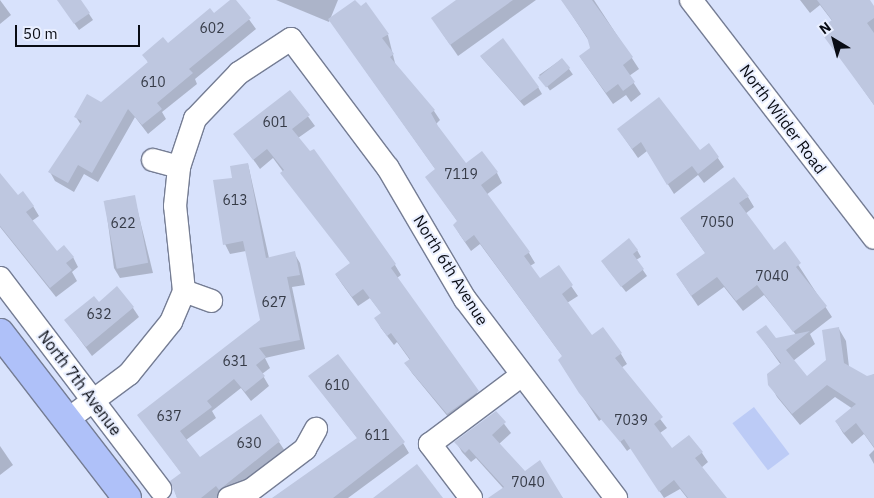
<!DOCTYPE html>
<html>
<head>
<meta charset="utf-8">
<style>
	body { margin:0 }
	#map { position:relative; width:874px; height:498px; overflow:hidden; background:#d8e2fc; font-family:"IBM Plex Sans",sans-serif }
	div>[style] { position:absolute }
	.green>* { inset:0; background:#bccbf6; transform-origin:0 0 }
	.shadow>* { inset:0; background:#0003; transform-origin:0 0 }
	.building>* { inset:0; background:#bec7e0; transform-origin:0 0 }
	.roads { filter:drop-shadow(1px 0 #757d94) drop-shadow(-1px 0 #757d94) drop-shadow(0 1px #757d94) drop-shadow(0 -1px #757d94) }
	.minor>* { height:22px; margin:-11px; padding:0 11px; transform-origin:11px; border-radius:11px; background:#fff }
	.major>* { height:28px; margin:-14px; padding:0 14px; transform-origin:14px; border-radius:14px; background:#afc1f9 }
	span { translate:-50% -50%; white-space:nowrap; text-align:center; line-height:1.15; -webkit-text-stroke:4px #e9efff; paint-order:stroke }
	.number-label { font-size:14px; color:#363b47 }
	.number-label span { -webkit-text-stroke-width:0 }
	.street-label { font-size:16px; color:#090c14 }
	.north { position:absolute; left:809px; top:15px; width:50px; height:50px; -webkit-text-stroke:4px #e9efff; paint-order:stroke; rotate:323deg; font-size:14px; font-weight:700; line-height:20px; text-align:center; color:#090c14 }
	.north::after { content:''; display:block; margin:auto; width:18px; height:22px; background:#090c14; clip-path:polygon(50% 0,100% 100%,50% 72%,0 100%) }
	.scale { position:absolute; left:15px; top:25px; width:125px; height:22px; box-sizing:border-box; border:2px solid #090c14; border-top:0; padding-left:6px; font-size:15px; line-height:18px; white-space:nowrap; color:#090c14; -webkit-text-stroke:4px #e9efff; paint-order:stroke }
</style>
</head>
<body>
<div id="map">
	<div class="green">
		<div style="left:754px;top:407px;width:59px;height:27px;rotate:53deg"></div>
	</div>
	<div class="shadow">
		<div style="clip-path:polygon(0 0,11px 15px,0 24px)"></div>
		<div style="clip-path:polygon(58px 0,80px 0,93px 20px,79px 30px)"></div>
		<div style="clip-path:polygon(235px 0,256px 29px,195px 79px,197px 84px,162px 112px,166px 119px,148px 134px,135px 117px,98px 182px,84px 174px,74px 192px,55px 181px,50px 172px,81px 125px,76px 117px,101px 103px,149px 64px,144px 55px,168px 45px)"></div>
		<div style="clip-path:polygon(276px 0,338px 0,329px 22px)"></div>
		<div style="clip-path:polygon(461px 0,536px 0,458px 56px,440px 30px)"></div>
		<div style="clip-path:polygon(562px 0,594px 0,639px 69px,629px 76px,641px 94px,631px 102px,626px 95px,613px 104px,580px 57px,592px 48px,589px 41px)"></div>
		<div style="clip-path:polygon(800px 0,868px 0,874px 8px,874px 105px,821px 30px,833px 22px,820px 5px,810px 13px)"></div>
		<div style="clip-path:polygon(336px 29px,388px 35px,396px 67px,434px 111px,440px 120px,436px 124px,465px 165px,497px 173px,502px 183px,486px 195px,529px 253px,535px 263px,530px 266px,540px 280px,558px 267px,578px 296px,567px 303px,591px 337px,603px 328px,621px 354px,627px 364px,621px 368px,667px 428px,660px 433px,672px 450px,702px 453px,708px 462px,701px 468px,724px 498px,687px 498px,680px 489px,664px 498px,631px 448px,627px 451px,603px 418px,599px 421px,565px 370px,563px 357px,480px 244px,471px 251px,460px 235px,454px 225px,458px 222px,426px 177px,436px 170px)"></div>
		<div style="clip-path:polygon(481px 57px,538px 87px,542px 94px,524px 106px)"></div>
		<div style="left:562px;top:59px;width:19px;height:28px;rotate:55deg"></div>
		<div style="clip-path:polygon(290px 92px,315px 126px,298px 138px,395px 265px,401px 275px,397px 278px,483px 401px,454px 424px,412px 373px,406px 364px,410px 360px,397px 342px,394px 345px,381px 328px,376px 319px,382px 314px,370px 298px,358px 306px,342px 284px,336px 275px,351px 264px,273px 158px,260px 169px,235px 134px)"></div>
		<div style="clip-path:polygon(618px 129px,700px 152px,709px 145px,724px 167px,704px 183px,698px 175px,674px 194px,647px 151px,638px 158px)"></div>
		<div style="clip-path:polygon(248px 164px,269px 258px,294px 253px,300px 263px,305px 285px,292px 287px,305px 349px,265px 358px,270px 368px,262px 374px,269px 386px,251px 401px,241px 388px,212px 411px,216px 418px,186px 440px,200px 459px,279px 442px,285px 451px,226px 498px,177px 498px,172px 482px,182px 474px,139px 415px,261px 321px,246px 251px,230px 254px,225px 244px,234px 179px)"></div>
		<div style="clip-path:polygon(0 175px,18px 197px,33px 206px,39px 216px,32px 221px,57px 253px,73px 257px,78px 267px,72px 272px,77px 281px,56px 297px,0 227px)"></div>
		<div style="clip-path:polygon(134px 196px,153px 273px,120px 278px,114px 268px,105px 201px)"></div>
		<div style="clip-path:polygon(748px 197px,754px 207px,745px 214px,774px 251px,784px 243px,832px 317px,810px 334px,815px 344px,793px 361px,807px 377px,827px 361px,839px 329px,846px 341px,849px 367px,867px 378px,874px 374px,874px 448px,864px 434px,852px 444px,843px 433px,836px 421px,853px 409px,835px 397px,800px 425px,777px 397px,770px 384px,781px 365px,758px 333px,776px 340px,797px 336px,764px 295px,743px 311px,724px 287px,698px 306px,677px 275px,706px 254px,681px 219px)"></div>
		<div style="clip-path:polygon(637px 250px,641px 257px,636px 260px,647px 276px,626px 292px,606px 267px)"></div>
		<div style="clip-path:polygon(99px 303px,133px 308px,139px 317px,92px 356px,66px 321px)"></div>
		<div style="clip-path:polygon(310px 377px,403px 443px,409px 453px,348px 498px,273px 498px,358px 439px)"></div>
		<div style="clip-path:polygon(496px 413px,511px 433px,499px 444px,525px 472px,563px 498px,504px 498px,503px 488px,476px 458px,471px 462px,462px 452px,456px 442px)"></div>
		<div style="clip-path:polygon(0 446px,13px 465px,0 475px)"></div>
		<div style="clip-path:polygon(874px 450px,874px 464px,869px 455px)"></div>
	</div>
	<div class="building">
		<div style="clip-path:polygon(57px 0,81px 0,90px 13px,74px 24px)"></div>
		<div style="clip-path:polygon(230px 0,236px 0,251px 18px,189px 69px,193px 73px,157px 103px,162px 109px,142px 125px,128px 109px,92px 173px,78px 165px,68px 183px,48px 172px,82px 121px,74px 117px,87px 94px,101px 102px,148px 62px,142px 55px,163px 37px,168px 43px,210px 8px,214px 13px)"></div>
		<div style="clip-path:polygon(355px 0,361px 6px,366px 2px,389px 34px,382px 38px,394px 54px,390px 57px,435px 110px,431px 113px,438px 126px,466px 163px,482px 151px,498px 172px,481px 185px,530px 252px,524px 256px,540px 278px,559px 265px,573px 285px,562px 294px,592px 335px,603px 327px,622px 353px,615px 358px,663px 417px,654px 424px,672px 448px,689px 435px,703px 452px,695px 458px,727px 498px,688px 498px,674px 480px,659px 492px,624px 439px,620px 442px,579px 393px,558px 360px,562px 356px,474px 235px,465px 242px,453px 225px,457px 221px,425px 177px,435px 169px,328px 19px)"></div>
		<div style="clip-path:polygon(456px 0,513px 0,450px 45px,431px 18px)"></div>
		<div style="clip-path:polygon(561px 0,592px 0,633px 57px,623px 65px,635px 82px,623px 91px,618px 84px,606px 93px,579px 56px,590px 48px,587px 37px)"></div>
		<div style="clip-path:polygon(817px 0,870px 0,874px 6px,874px 18px,867px 23px,874px 33px,874px 105px,819px 30px,832px 20px)"></div>
		<div style="clip-path:polygon(503px 38px,539px 87px,520px 101px,480px 56px)"></div>
		<div style="left:562px;top:58px;width:13px;height:31px;rotate:51deg"></div>
		<div style="clip-path:polygon(290px 90px,310px 115px,292px 129px,310px 151px,314px 149px,353px 203px,396px 264px,391px 268px,479px 391px,447px 414px,404px 363px,410px 359px,391px 333px,387px 336px,374px 318px,381px 313px,363px 289px,352px 297px,335px 274px,350px 263px,280px 173px,284px 170px,267px 149px,253px 160px,233px 134px)"></div>
		<div style="clip-path:polygon(659px 97px,700px 150px,709px 143px,719px 157px,698px 174px,692px 166px,667px 185px,641px 142px,632px 149px,617px 129px)"></div>
		<div style="clip-path:polygon(248px 163px,266px 258px,295px 251px,300px 275px,287px 277px,300px 340px,259px 348px,266px 357px,256px 365px,265px 376px,245px 392px,234px 379px,207px 401px,212px 407px,180px 431px,200px 457px,261px 414px,280px 441px,219px 490px,216px 486px,201px 498px,177px 498px,170px 481px,181px 473px,137px 415px,260px 320px,243px 241px,223px 245px,213px 180px,232px 178px,230px 166px)"></div>
		<div style="clip-path:polygon(0 173px,18px 195px,23px 191px,34px 206px,26px 212px,57px 251px,64px 245px,74px 257px,66px 263px,72px 270px,50px 288px,0 226px)"></div>
		<div style="clip-path:polygon(734px 177px,749px 196px,739px 203px,774px 250px,785px 241px,801px 263px,796px 267px,827px 306px,793px 332px,757px 285px,736px 301px,717px 277px,691px 296px,676px 274px,705px 253px,680px 218px)"></div>
		<div style="left:135px;top:195px;width:69px;height:32px;rotate:79deg"></div>
		<div style="clip-path:polygon(629px 238px,638px 250px,633px 254px,644px 269px,621px 287px,601px 261px)"></div>
		<div style="clip-path:polygon(117px 286px,134px 307px,86px 347px,64px 320px,94px 296px,99px 302px)"></div>
		<div style="clip-path:polygon(766px 325px,776px 338px,810px 331px,786px 350px,807px 376px,826px 360px,822px 330px,839px 327px,844px 363px,867px 376px,874px 374px,874px 447px,856px 423px,844px 433px,835px 421px,856px 404px,827px 385px,792px 414px,768px 385px,767px 374px,781px 363px,756px 332px)"></div>
		<div style="clip-path:polygon(338px 354px,405px 442px,333px 498px,272px 498px,357px 438px,308px 376px)"></div>
		<div style="clip-path:polygon(496px 411px,506px 422px,492px 435px,525px 471px,540px 460px,563px 498px,488px 498px,504px 487px,469px 449px,465px 453px,454px 442px)"></div>
		<div style="clip-path:polygon(417px 464px,443px 498px,373px 498px)"></div>
	</div>
	<div class="roads">
		<div class="minor">
			<div style="left:691px;top:0;width:300px;rotate:52.4deg"></div>
			<div style="left:153px;top:160px;width:27px;rotate:15deg"></div>
			<div style="left:0;top:278px;width:265px;rotate:52.8deg"></div>
			<div style="left:184px;top:291px;width:29px;rotate:20deg"></div>
			<div style="left:67px;top:420px;width:77px;rotate:-36.6deg"></div>
			<div style="left:129px;top:374px;width:67px;rotate:-51.1deg"></div>
			<div style="left:171px;top:322px;width:34px;rotate:-67deg"></div>
			<div style="left:184px;top:291px;width:85px;rotate:-96deg"></div>
			<div style="left:175px;top:206px;width:39px;rotate:-84deg"></div>
			<div style="left:179px;top:167px;width:51px;rotate:-71.6deg"></div>
			<div style="left:195px;top:119px;width:64px;rotate:-46.3deg"></div>
			<div style="left:239px;top:73px;width:62px;rotate:-33.2deg"></div>
			<div style="left:291px;top:39px;width:161px;rotate:53.1deg"></div>
			<div style="left:388px;top:168px;width:152px;rotate:59.6deg"></div>
			<div style="left:465px;top:299px;width:250px;rotate:52.8deg"></div>
			<div style="left:229px;top:498px;width:23px;rotate:-20deg"></div>
			<div style="left:251px;top:490px;width:68px;rotate:-37.2deg"></div>
			<div style="left:305px;top:449px;width:23px;rotate:-61deg"></div>
			<div style="left:471px;top:498px;width:68px;rotate:-127.2deg"></div>
			<div style="left:430px;top:444px;width:115px;rotate:-36.9deg"></div>
		</div>
		<div class="major">
			<div style="left:0;top:333px;width:208px;rotate:52.4deg"></div>
		</div>
	</div>
	<div class="number-label">
		<span style="left:212px;top:28px">602</span>
		<span style="left:153px;top:82px">610</span>
		<span style="left:275px;top:122px">601</span>
		<span style="left:461px;top:174px">7119</span>
		<span style="left:235px;top:200px">613</span>
		<span style="left:717px;top:222px">7050</span>
		<span style="left:123px;top:223px">622</span>
		<span style="left:772px;top:276px">7040</span>
		<span style="left:274px;top:302px">627</span>
		<span style="left:99px;top:314px">632</span>
		<span style="left:235px;top:361px">631</span>
		<span style="left:337px;top:385px">610</span>
		<span style="left:169px;top:416px">637</span>
		<span style="left:631px;top:420px">7039</span>
		<span style="left:377px;top:435px">611</span>
		<span style="left:249px;top:443px">630</span>
		<span style="left:528px;top:482px">7040</span>
	</div>
	<div class="street-label">
		<span style="left:783px;top:119px;rotate:53deg">North Wilder Road</span>
		<span style="left:451px;top:270px;rotate:58deg">North 6th Avenue</span>
		<span style="left:80px;top:383px;rotate:53deg">North 7th Avenue</span>
	</div>
	<div class="north">N</div>
	<div class="scale">50 m</div>
</div>
</body>
</html>
